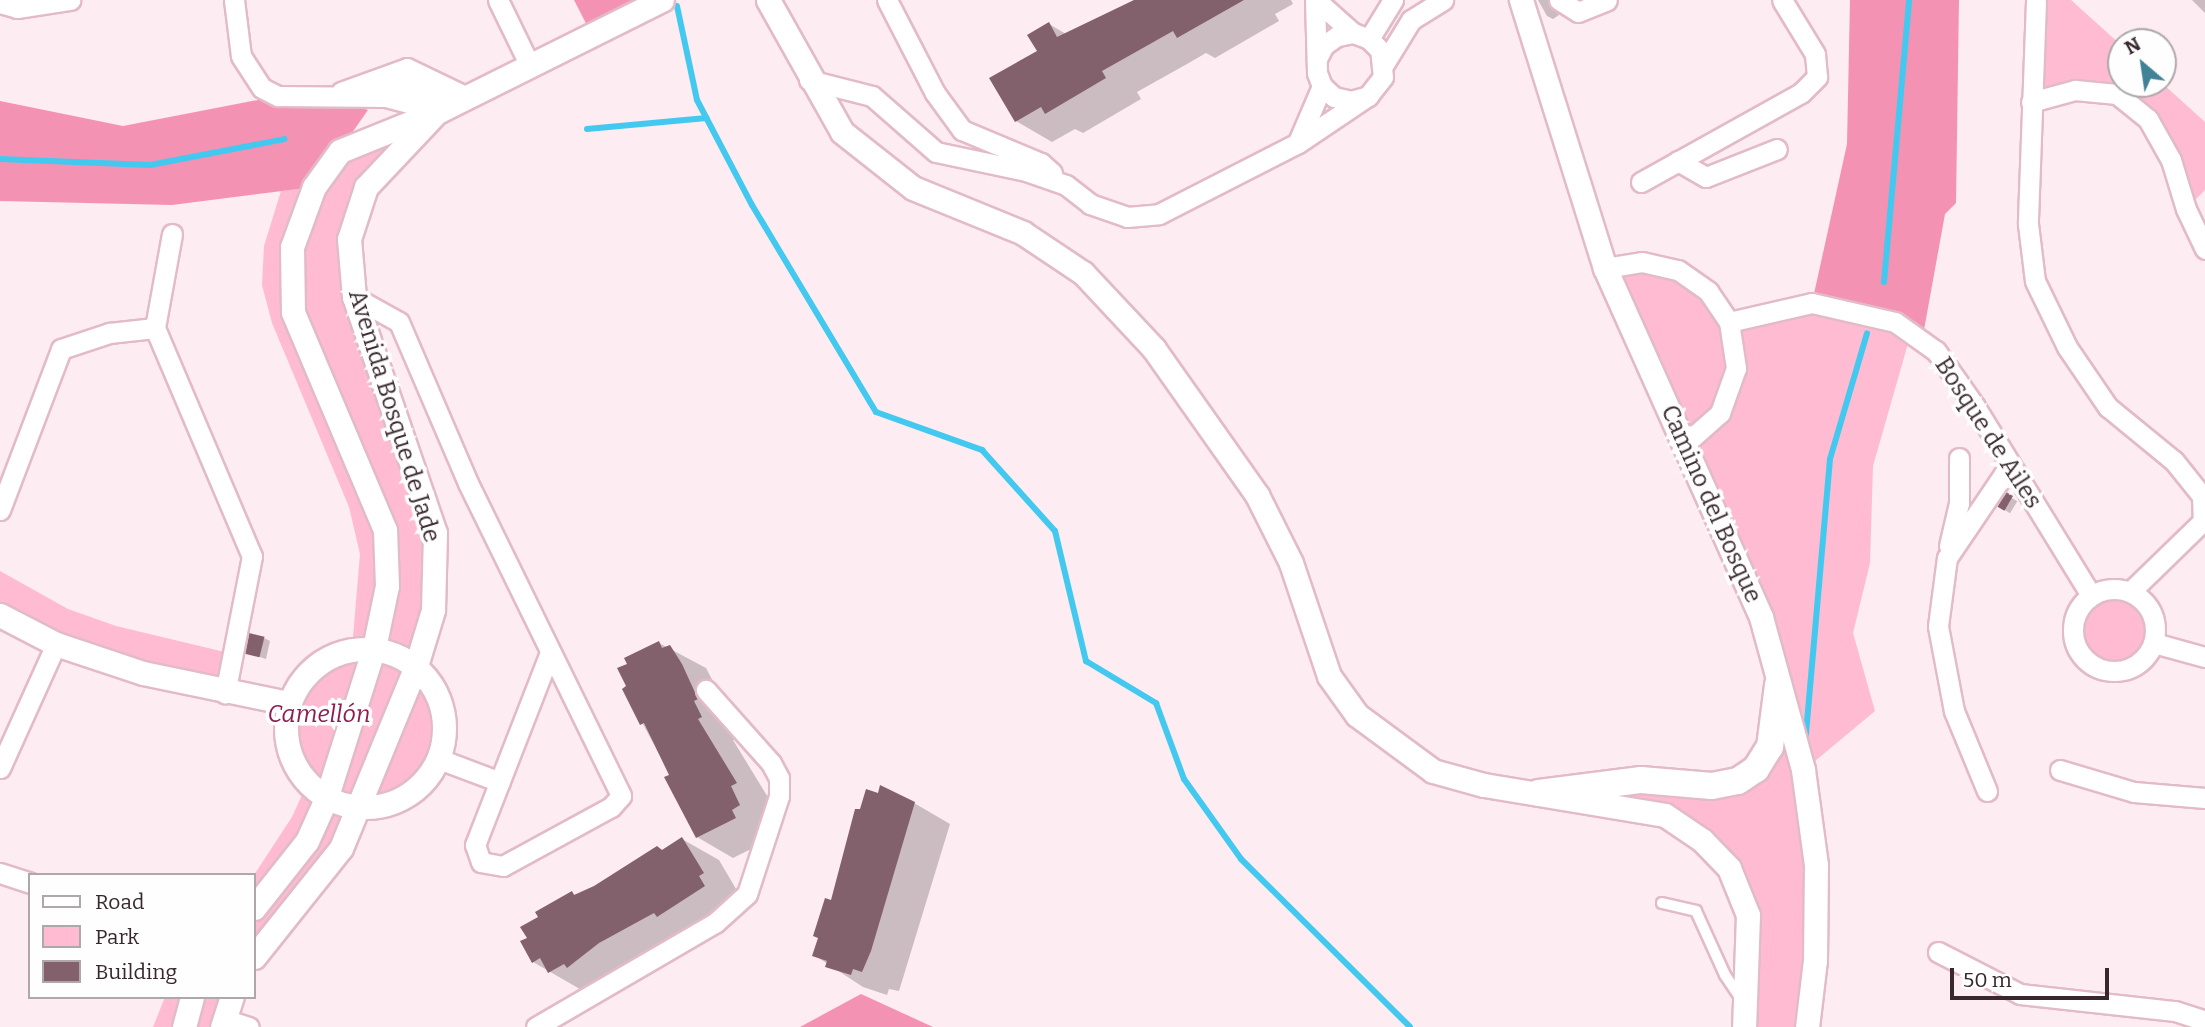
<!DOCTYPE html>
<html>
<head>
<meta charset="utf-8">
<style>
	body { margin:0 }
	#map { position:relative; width:2205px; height:1027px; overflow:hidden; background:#fdecf1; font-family:Bitter,serif }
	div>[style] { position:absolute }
	.green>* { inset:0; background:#febbd1 }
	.round { border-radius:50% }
	.forest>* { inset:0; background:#f492b4 }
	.shadow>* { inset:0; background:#0003; transform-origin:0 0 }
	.stream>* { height:6px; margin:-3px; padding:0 3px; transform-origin:3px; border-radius:3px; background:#43c9ef }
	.building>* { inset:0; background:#83616c; transform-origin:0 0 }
	.roads { filter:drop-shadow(2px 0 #e2bbc7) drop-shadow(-2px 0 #e2bbc7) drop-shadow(0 2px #e2bbc7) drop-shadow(0 -2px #e2bbc7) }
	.service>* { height:10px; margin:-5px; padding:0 5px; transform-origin:5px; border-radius:5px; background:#fff }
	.minor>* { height:19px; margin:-9.5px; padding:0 9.5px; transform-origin:9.5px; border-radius:9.5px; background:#fff }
	.minor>.ring { margin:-9.5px; padding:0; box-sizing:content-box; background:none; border:19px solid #fff; border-radius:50% }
	.tertiary>* { height:23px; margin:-11.5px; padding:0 11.5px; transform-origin:11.5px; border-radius:11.5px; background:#fff }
	.tertiary>.ring { margin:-11.5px; padding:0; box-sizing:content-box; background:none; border:23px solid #fff; border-radius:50% }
	.secondary>* { height:26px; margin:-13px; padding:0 13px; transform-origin:13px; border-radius:13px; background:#fff }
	span { translate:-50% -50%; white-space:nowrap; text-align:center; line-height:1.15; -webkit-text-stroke:7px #fefefe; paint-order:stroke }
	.street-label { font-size:24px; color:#38282d }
	.park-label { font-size:24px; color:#8e1c51; font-style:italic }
	.legend { position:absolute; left:28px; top:873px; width:228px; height:126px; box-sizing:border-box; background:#fefefe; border:2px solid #afa8aa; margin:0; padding:9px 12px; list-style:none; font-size:21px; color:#38282d }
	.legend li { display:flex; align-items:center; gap:14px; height:35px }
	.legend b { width:35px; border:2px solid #afa8aa }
	.north { position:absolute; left:2107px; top:28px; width:70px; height:70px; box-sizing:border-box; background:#fefefe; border:2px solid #afa8aa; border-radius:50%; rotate:331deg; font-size:19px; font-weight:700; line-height:28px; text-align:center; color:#38282d }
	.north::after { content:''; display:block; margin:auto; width:24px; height:32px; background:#428296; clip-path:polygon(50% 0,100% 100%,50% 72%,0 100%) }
	.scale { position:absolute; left:1950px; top:968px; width:159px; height:32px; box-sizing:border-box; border:4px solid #38282d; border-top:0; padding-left:9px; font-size:21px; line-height:24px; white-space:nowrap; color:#38282d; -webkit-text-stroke:5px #fefefe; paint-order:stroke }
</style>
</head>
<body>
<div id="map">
	<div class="green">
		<div style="clip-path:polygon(2036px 0,2071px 0,2121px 45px,2121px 84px,2163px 84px,2205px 122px,2205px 190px,2186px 209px,2171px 160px,2117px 94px,2031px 102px)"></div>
		<div style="clip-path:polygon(384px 130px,398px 149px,349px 239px,435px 533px,416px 666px,440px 698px,444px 738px,429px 775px,398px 801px,358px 808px,254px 957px,254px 875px,292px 817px,307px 784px,285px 740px,288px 703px,308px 672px,352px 649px,360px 554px,349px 507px,272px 323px,262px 285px,264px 246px,281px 191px,314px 187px)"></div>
		<div style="clip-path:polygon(1605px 268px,1678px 270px,1729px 322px,1812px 303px,1911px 333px,1873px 466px,1870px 563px,1853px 633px,1875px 711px,1803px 771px,1811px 1027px,1744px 1027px,1748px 915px,1702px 840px,1587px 786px,1756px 769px,1778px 685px)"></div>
		<div style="clip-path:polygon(0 571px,68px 609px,116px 626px,233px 654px,225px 693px,143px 673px,0 606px)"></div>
		<div class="round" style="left:2073px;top:589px;width:82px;height:82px"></div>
		<div style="clip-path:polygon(165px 997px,232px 997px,222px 1027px,153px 1027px)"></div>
	</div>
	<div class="forest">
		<div style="clip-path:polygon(574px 0,662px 0,592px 35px)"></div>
		<div style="clip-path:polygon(1850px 0,1959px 0,1956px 203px,1945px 214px,1922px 341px,1812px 303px,1847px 144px)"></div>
		<div style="clip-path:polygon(278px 96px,327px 97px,368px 110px,314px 187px,172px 205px,0 201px,0 101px,123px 126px)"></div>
		<div style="clip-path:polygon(861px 994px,933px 1027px,800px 1027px)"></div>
	</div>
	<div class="shadow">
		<div style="clip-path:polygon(1137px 0,1291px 0,1293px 4px,1275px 14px,1279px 21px,1215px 58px,1206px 53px,1187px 64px,1137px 92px,1141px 99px,1083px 133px,1075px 129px,1052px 142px,1016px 121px,1049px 24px,1066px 34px)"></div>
		<div style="clip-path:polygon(1538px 0,1554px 0,1559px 15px,1553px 19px,1547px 16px)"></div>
		<div style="clip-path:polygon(2192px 0,2205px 0,2205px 13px)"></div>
		<div style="left:2007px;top:495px;width:12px;height:14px;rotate:31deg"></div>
		<div style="clip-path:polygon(264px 638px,270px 641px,266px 659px,247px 653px)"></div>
		<div style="clip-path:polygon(659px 643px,706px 668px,733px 720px,738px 738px,733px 740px,772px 804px,771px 839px,733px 858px,697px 837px,671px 776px,624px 689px)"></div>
		<div style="clip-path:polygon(914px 803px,950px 824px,899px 991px,889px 989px,887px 995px,863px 987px,814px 955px,832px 902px)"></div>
		<div style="clip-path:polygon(682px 839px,719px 860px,739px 894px,740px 907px,585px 992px,533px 962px,529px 938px,540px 918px,572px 893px,577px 896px)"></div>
	</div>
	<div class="stream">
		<div style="left:677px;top:6px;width:96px;rotate:78deg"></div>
		<div style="left:697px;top:100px;width:119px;rotate:62.4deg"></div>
		<div style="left:752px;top:205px;width:241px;rotate:59.1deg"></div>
		<div style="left:876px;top:412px;width:113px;rotate:19.7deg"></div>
		<div style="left:982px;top:450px;width:109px;rotate:48deg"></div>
		<div style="left:1055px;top:531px;width:134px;rotate:76.6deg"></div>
		<div style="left:1086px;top:661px;width:82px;rotate:31deg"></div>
		<div style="left:1156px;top:703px;width:81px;rotate:69.8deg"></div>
		<div style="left:1184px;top:779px;width:98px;rotate:54.5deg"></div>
		<div style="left:1241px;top:859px;width:238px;rotate:44.8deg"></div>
		<div style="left:587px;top:129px;width:120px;rotate:-5.3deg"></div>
		<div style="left:0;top:159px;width:150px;rotate:2.3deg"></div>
		<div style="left:150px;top:165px;width:137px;rotate:-10.9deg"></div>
		<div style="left:1884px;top:282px;width:283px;rotate:-84.9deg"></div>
		<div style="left:1805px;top:745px;width:287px;rotate:-85deg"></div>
		<div style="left:1830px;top:459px;width:131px;rotate:-73.6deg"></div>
	</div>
	<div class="building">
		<div style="clip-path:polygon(1134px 0,1244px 0,1177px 38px,1173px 31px,1150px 44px,1102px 71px,1106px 78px,1045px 114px,1041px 107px,1015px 122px,989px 78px,1037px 51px,1027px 35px,1049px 22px,1057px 37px)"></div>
		<div style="left:2006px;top:492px;width:8px;height:17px;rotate:30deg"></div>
		<div style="left:249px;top:633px;width:16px;height:21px;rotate:14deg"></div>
		<div style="clip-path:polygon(659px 641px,662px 648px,670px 645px,682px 664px,698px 699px,694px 701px,702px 717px,698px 719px,737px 783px,731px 786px,740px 805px,732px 810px,736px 818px,696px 838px,664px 777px,669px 775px,644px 723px,640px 725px,622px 689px,626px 686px,617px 668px,627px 664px,624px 658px)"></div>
		<div style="clip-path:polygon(880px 785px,915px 802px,871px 951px,862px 972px,853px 969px,851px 975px,825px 967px,827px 961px,812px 956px,818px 938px,813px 936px,825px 898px,831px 900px,855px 809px,860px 809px,866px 789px,878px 793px)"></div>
		<div style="clip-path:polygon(682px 837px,704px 873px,699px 876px,705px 886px,657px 917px,654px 913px,599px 943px,567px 968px,564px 964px,548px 973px,540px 958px,532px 963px,520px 941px,527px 938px,520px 927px,538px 917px,535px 912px,572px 891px,574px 895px,594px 886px,657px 846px,662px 850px)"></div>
	</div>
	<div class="roads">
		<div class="service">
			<div style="left:1662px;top:903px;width:35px;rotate:13deg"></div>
			<div style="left:1696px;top:911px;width:70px;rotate:65.6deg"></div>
			<div style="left:1725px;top:975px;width:27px;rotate:56deg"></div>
		</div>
		<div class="minor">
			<div style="left:234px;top:0;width:56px;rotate:82.9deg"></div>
			<div style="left:241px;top:56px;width:38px;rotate:57deg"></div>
			<div style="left:262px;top:88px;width:18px;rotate:27deg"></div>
			<div style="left:278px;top:96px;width:108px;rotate:0.5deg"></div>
			<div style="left:386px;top:97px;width:55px;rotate:14.8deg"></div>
			<div style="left:498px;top:0;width:73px;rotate:64.1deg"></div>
			<div style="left:887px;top:0;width:105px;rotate:62.7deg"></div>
			<div style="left:935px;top:93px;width:46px;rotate:53.9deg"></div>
			<div style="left:962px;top:130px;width:86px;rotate:22.7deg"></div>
			<div style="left:1041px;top:163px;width:15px;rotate:42deg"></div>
			<div style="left:1315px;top:0;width:73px;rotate:88.4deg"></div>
			<div style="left:1317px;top:73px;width:14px;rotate:69deg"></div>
			<div style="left:1322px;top:86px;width:16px;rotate:43deg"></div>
			<div style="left:1334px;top:97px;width:17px;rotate:13deg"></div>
			<div style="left:1351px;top:101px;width:18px;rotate:-16deg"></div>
			<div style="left:1368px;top:96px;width:24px;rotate:-52deg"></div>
			<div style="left:1383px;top:77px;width:27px;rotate:-96deg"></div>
			<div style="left:1380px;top:50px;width:16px;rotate:-135deg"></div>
			<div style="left:1369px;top:39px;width:17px;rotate:-159deg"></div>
			<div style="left:1353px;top:33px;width:16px;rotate:169deg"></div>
			<div style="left:1337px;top:36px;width:16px;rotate:145deg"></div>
			<div style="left:1324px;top:45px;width:16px;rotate:117deg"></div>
			<div style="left:1316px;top:0;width:50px;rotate:41.7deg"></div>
			<div style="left:1559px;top:0;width:22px;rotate:32deg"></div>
			<div style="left:1578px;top:12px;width:31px;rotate:-22deg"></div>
			<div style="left:2036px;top:1px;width:223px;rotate:92.1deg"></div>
			<div style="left:2028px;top:224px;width:57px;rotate:83deg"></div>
			<div style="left:2035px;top:281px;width:73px;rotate:64.1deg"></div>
			<div style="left:2067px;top:347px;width:73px;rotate:55.7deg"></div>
			<div style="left:2108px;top:407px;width:85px;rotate:39.3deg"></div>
			<div style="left:2174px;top:461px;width:45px;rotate:51.3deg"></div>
			<div style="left:2202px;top:496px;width:25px;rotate:88deg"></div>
			<div style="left:2203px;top:521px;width:102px;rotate:135.8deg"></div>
			<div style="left:0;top:3px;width:18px;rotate:16deg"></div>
			<div style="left:17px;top:8px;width:54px;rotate:-8.6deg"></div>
			<div style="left:1369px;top:39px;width:46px;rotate:-58.4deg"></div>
			<div style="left:1384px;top:64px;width:52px;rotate:-58.5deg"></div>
			<div style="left:1411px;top:20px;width:38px;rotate:-32deg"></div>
			<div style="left:809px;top:80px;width:65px;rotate:14.3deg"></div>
			<div style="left:872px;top:96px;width:85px;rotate:41.2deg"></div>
			<div style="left:936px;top:152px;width:92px;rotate:11.9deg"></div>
			<div style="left:1026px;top:171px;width:42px;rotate:19.3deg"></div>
			<div style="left:1066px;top:185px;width:31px;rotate:38deg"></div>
			<div style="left:1090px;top:204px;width:39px;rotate:19deg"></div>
			<div style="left:1127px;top:217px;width:32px;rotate:-5deg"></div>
			<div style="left:1159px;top:214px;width:156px;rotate:-27.1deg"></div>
			<div style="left:1298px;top:143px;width:84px;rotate:-33.9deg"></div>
			<div style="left:373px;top:90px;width:35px;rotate:-10deg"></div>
			<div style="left:407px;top:84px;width:30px;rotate:14deg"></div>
			<div style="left:341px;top:92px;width:70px;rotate:-20deg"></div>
			<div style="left:407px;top:68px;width:67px;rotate:25.8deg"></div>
			<div style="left:2031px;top:102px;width:46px;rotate:-15.3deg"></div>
			<div style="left:2075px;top:90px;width:42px;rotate:5.4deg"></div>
			<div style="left:2117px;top:94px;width:40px;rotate:39deg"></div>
			<div style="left:2148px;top:119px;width:47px;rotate:60.7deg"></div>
			<div style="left:2171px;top:160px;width:51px;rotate:73deg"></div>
			<div style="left:2186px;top:209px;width:44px;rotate:64.6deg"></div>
			<div style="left:1298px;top:142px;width:61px;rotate:-66.8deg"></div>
			<div style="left:1678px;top:161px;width:32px;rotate:30deg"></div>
			<div style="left:1706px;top:177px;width:76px;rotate:-21.5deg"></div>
			<div style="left:1641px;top:182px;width:183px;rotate:-29.1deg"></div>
			<div style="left:1801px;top:93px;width:23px;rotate:-45deg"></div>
			<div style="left:1817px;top:77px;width:23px;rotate:-95deg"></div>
			<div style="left:1815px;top:54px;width:63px;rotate:-121.4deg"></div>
			<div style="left:172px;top:234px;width:96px;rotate:100.3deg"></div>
			<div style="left:155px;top:328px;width:248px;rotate:67deg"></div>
			<div style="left:252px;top:556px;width:140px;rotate:101.1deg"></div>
			<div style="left:1605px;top:268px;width:37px;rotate:-9deg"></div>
			<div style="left:1642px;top:262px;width:37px;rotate:13deg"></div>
			<div style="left:1678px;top:270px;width:37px;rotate:35deg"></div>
			<div style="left:1708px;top:291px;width:37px;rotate:56deg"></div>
			<div style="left:1729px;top:322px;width:47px;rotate:81.3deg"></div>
			<div style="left:1736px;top:368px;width:48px;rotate:109.6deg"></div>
			<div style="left:1720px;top:413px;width:47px;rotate:138.5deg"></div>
			<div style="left:354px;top:297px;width:51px;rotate:29.1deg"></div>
			<div style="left:399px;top:322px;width:175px;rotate:66.8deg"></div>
			<div style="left:468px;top:483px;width:348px;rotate:63.9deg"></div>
			<div style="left:621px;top:796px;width:15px;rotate:132deg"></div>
			<div style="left:611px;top:807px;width:123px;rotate:151.4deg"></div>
			<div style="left:503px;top:866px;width:22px;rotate:-170deg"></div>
			<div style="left:481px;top:862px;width:18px;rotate:-109deg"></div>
			<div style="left:475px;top:845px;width:206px;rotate:-68.7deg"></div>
			<div style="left:1729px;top:322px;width:85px;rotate:-12.9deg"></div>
			<div style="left:1812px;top:303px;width:85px;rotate:12.9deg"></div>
			<div style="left:1895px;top:322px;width:50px;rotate:35.3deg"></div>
			<div style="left:1936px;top:351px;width:66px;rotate:54.9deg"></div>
			<div style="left:1974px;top:405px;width:223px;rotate:58.4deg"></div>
			<div style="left:0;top:510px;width:172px;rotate:-69.2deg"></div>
			<div style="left:61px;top:349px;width:51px;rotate:-18.4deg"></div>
			<div style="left:109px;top:333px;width:46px;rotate:-6.2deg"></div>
			<div style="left:1949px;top:546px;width:44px;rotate:-76.9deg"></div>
			<div style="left:1959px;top:503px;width:45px;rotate:-90deg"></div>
			<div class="ring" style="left:2073px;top:589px;width:63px;height:63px"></div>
			<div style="left:2154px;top:643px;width:53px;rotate:15.4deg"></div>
			<div style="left:439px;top:759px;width:65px;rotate:20.7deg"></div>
			<div style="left:0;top:768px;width:136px;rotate:-65.7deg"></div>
			<div style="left:2060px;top:770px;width:77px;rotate:16.6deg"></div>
			<div style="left:2134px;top:792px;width:71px;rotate:4.8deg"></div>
			<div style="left:1987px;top:791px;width:87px;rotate:-112.4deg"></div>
			<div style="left:1954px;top:711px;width:86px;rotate:-100.7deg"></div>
			<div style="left:1938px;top:626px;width:69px;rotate:-82.5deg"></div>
			<div style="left:1947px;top:558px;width:112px;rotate:-55.9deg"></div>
			<div style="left:0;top:873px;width:32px;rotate:18deg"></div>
			<div style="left:1938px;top:952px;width:92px;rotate:27.1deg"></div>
			<div style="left:2020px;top:994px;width:156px;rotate:6.3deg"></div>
			<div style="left:2175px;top:1011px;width:32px;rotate:18deg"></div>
			<div style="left:224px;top:1019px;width:26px;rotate:18deg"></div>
			<div style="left:536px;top:1027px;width:207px;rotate:-30.2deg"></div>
			<div style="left:715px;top:923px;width:43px;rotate:-42.2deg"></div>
			<div style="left:747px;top:894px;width:103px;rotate:-71.9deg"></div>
			<div style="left:779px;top:796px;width:18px;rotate:-90deg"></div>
			<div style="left:779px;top:778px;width:17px;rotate:-118deg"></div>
			<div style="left:771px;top:763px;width:98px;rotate:-131.7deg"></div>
		</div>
		<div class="tertiary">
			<div style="left:768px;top:0;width:151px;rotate:60.7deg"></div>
			<div style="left:842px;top:132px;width:90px;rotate:38.3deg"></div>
			<div style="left:913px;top:188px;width:119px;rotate:22.2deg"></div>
			<div style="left:1023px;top:233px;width:72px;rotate:33.7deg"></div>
			<div style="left:1083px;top:273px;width:104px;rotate:46.9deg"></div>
			<div style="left:1154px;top:349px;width:179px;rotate:54.8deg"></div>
			<div style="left:1257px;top:495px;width:76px;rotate:63.4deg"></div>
			<div style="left:1291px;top:563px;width:119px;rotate:71.4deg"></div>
			<div style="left:1329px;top:676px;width:48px;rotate:54.3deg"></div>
			<div style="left:1357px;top:715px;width:94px;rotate:36.4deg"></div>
			<div style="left:1433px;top:771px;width:53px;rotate:15.4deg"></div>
			<div style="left:1484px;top:785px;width:183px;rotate:9.4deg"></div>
			<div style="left:1665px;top:815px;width:45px;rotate:34deg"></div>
			<div style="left:1702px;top:840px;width:39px;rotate:46deg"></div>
			<div style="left:1729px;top:868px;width:51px;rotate:68deg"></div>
			<div style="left:1748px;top:915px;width:112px;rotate:92deg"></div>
			<div style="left:1521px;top:0;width:281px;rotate:72.6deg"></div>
			<div style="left:1605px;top:268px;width:382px;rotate:65.9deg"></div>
			<div style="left:1761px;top:617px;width:159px;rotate:74.6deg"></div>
			<div style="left:1803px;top:770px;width:96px;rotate:82.2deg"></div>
			<div style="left:1816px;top:865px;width:95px;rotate:90.6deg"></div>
			<div style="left:1815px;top:960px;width:67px;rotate:96.8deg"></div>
			<div style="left:0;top:615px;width:63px;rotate:27.4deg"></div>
			<div style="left:56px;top:644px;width:92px;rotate:18.4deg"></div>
			<div style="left:143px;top:673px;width:148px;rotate:11.7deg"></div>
			<div class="ring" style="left:286px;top:649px;width:135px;height:135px"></div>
			<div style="left:254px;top:908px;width:85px;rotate:-51.7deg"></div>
			<div style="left:307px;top:841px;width:46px;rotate:-65.7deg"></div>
			<div style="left:326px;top:799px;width:158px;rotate:-72.4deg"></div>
			<div style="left:374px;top:648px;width:63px;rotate:-78.2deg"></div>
			<div style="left:387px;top:586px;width:56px;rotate:-92deg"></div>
			<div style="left:385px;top:530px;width:237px;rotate:-112.9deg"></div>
			<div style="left:293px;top:312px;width:65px;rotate:-90.9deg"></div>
			<div style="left:292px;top:247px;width:64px;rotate:-69.9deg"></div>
			<div style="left:314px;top:187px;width:44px;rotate:-54.2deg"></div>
			<div style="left:340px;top:151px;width:107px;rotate:-22deg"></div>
			<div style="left:439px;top:111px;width:249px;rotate:-26.5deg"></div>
			<div style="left:254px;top:957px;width:139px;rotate:-51.4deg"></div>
			<div style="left:341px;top:848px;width:197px;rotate:-67.6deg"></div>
			<div style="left:416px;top:666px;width:59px;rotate:-73.1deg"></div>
			<div style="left:433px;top:610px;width:77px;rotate:-88.5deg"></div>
			<div style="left:435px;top:533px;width:250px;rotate:-108.9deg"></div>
			<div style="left:354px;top:297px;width:58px;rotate:-94.9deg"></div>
			<div style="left:349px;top:239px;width:55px;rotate:-71.9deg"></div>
			<div style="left:366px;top:187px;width:96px;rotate:-46.7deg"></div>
			<div style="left:184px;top:1027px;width:31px;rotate:-75deg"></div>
			<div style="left:222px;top:1027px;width:32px;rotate:-72deg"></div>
		</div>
		<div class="secondary">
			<div style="left:1539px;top:793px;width:103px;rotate:-7.3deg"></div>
			<div style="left:1641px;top:780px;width:71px;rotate:4.8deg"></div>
			<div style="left:1712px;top:786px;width:26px;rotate:-11deg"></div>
			<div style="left:1738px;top:781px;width:22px;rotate:-34deg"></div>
			<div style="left:1756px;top:769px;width:26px;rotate:-58deg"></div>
			<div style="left:1770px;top:747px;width:63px;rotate:-82.6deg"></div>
		</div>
	</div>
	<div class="street-label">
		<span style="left:394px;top:416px;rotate:73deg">Avenida Bosque de Jade</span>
		<span style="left:1988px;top:433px;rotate:57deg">Bosque de Ailes</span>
		<span style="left:1711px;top:504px;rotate:66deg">Camino del Bosque</span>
	</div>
	<div class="park-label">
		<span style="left:319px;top:715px">Camellón</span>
	</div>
	<ul class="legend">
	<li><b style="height:9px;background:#fff"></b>Road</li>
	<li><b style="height:19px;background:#febbd1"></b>Park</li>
	<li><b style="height:19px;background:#83616c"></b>Building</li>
	</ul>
	<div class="north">N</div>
	<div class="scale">50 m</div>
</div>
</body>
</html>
